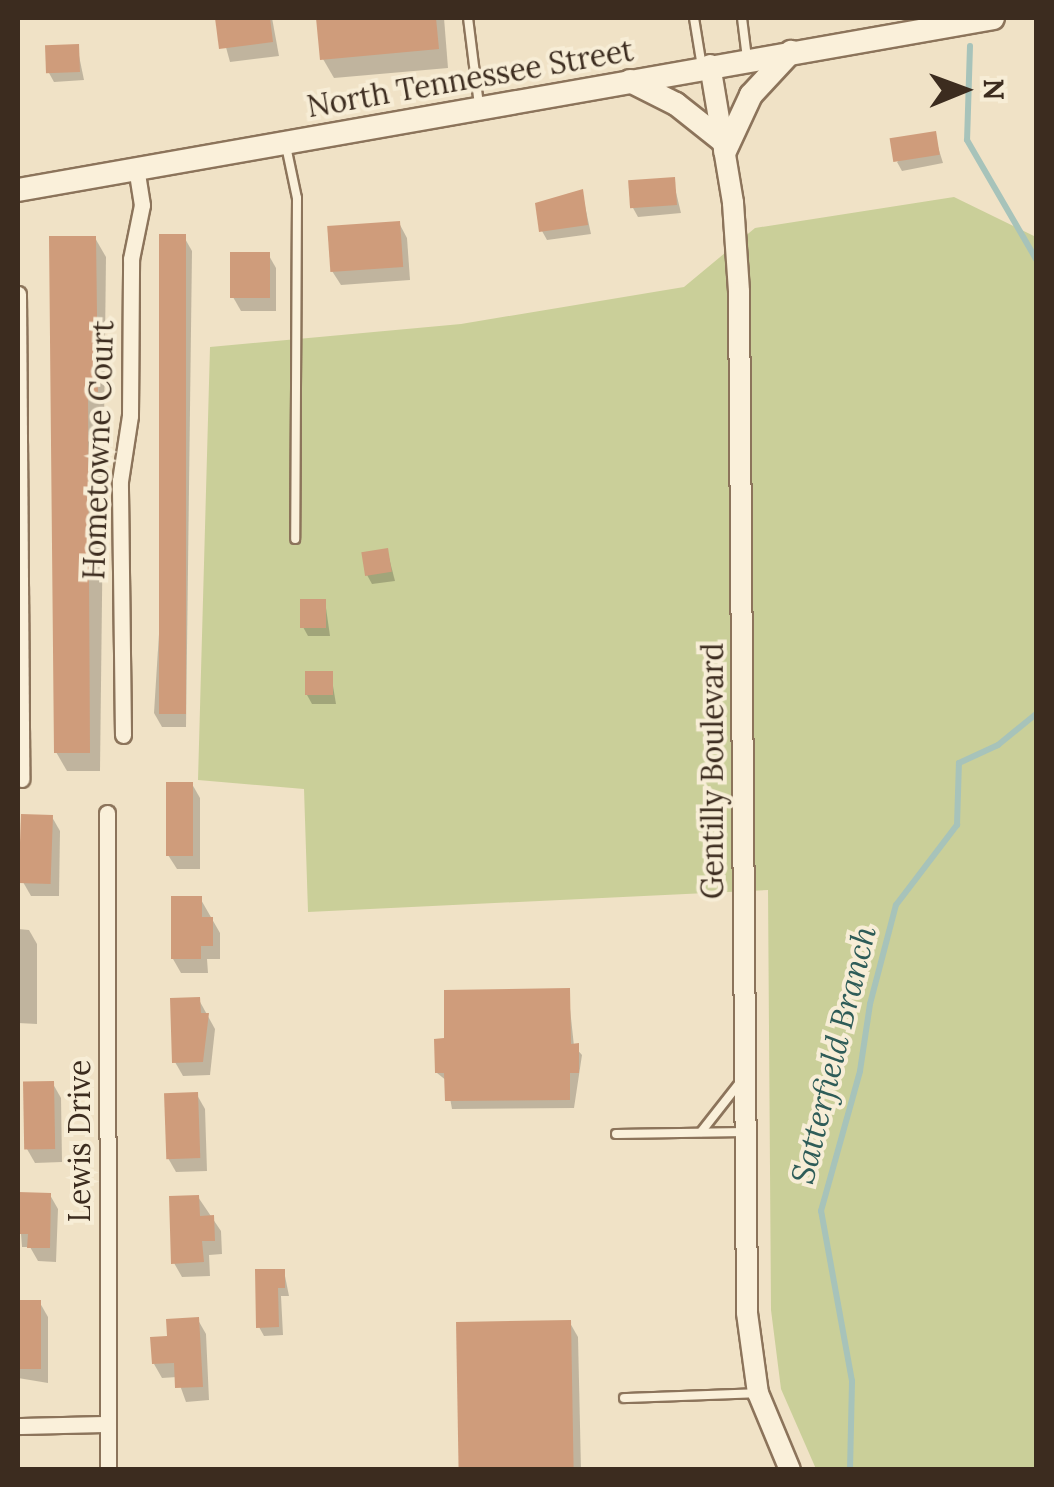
<!DOCTYPE html>
<html>
<head>
<meta charset="utf-8">
<style>
	body { margin:0 }
	#map { position:relative; width:1054px; height:1487px; overflow:hidden; background:#f0e2c6; font-family:Lora,serif }
	div>[style] { position:absolute }
	.green>* { inset:0; background:#cacf99 }
	.shadow>* { inset:0; background:#0003 }
	.stream>* { height:6px; margin:-3px; padding:0 3px; transform-origin:3px; border-radius:3px; background:#a7c3ba }
	.building>* { inset:0; background:#cf9c7b; transform-origin:0 0 }
	.roads { filter:drop-shadow(2px 0 #8c745b) drop-shadow(-2px 0 #8c745b) drop-shadow(0 2px #8c745b) drop-shadow(0 -2px #8c745b) }
	.service>* { height:8px; margin:-4px; padding:0 4px; transform-origin:4px; border-radius:4px; background:#faf0da }
	.minor>* { height:15px; margin:-7.5px; padding:0 7.5px; transform-origin:7.5px; border-radius:7.5px; background:#faf0da }
	.tertiary>* { height:20px; margin:-10px; padding:0 10px; transform-origin:10px; border-radius:10px; background:#faf0da }
	.secondary>* { height:22px; margin:-11px; padding:0 11px; transform-origin:11px; border-radius:11px; background:#faf0da }
	span { translate:-50% -50%; white-space:nowrap; text-align:center; line-height:1.15; -webkit-text-stroke:8px #f7edd6; paint-order:stroke }
	.street-label { font-size:30px; color:#3c2c1f }
	.water-label { font-size:32px; color:#2e5c58; font-style:italic }
	.frame { position:absolute; inset:0; border:20px solid #3c2c1f; pointer-events:none }
	.north { position:absolute; left:914px; top:40px; width:100px; height:100px; -webkit-text-stroke:8px #f7edd6; paint-order:stroke; rotate:89deg; font-size:28px; font-weight:700; line-height:40px; text-align:center; color:#3c2c1f }
	.north::after { content:''; display:block; margin:auto; width:35px; height:45px; background:#3c2c1f; clip-path:polygon(50% 0,100% 100%,50% 72%,0 100%) }
</style>
</head>
<body>
<div id="map">
	<div class="green">
		<div style="clip-path:polygon(954px 197px,1036px 237px,1036px 1469px,816px 1469px,781px 1389px,771px 1310px,768px 890px,308px 912px,304px 789px,198px 780px,210px 347px,461px 324px,684px 287px,755px 228px)"></div>
	</div>
	<div class="shadow">
		<div style="clip-path:polygon(218px 18px,272px 18px,279px 56px,230px 62px)"></div>
		<div style="clip-path:polygon(319px 18px,444px 18px,448px 68px,334px 78px,323px 59px)"></div>
		<div style="clip-path:polygon(77px 46px,84px 80px,54px 82px,49px 73px)"></div>
		<div style="clip-path:polygon(934px 134px,943px 163px,902px 171px,897px 162px)"></div>
		<div style="clip-path:polygon(673px 180px,681px 213px,638px 217px,633px 208px)"></div>
		<div style="clip-path:polygon(582px 192px,591px 234px,547px 240px,542px 231px,569px 201px,567px 194px)"></div>
		<div style="clip-path:polygon(399px 223px,407px 238px,410px 280px,341px 285px,332px 271px)"></div>
		<div style="clip-path:polygon(184px 237px,192px 251px,186px 727px,162px 727px,154px 713px)"></div>
		<div style="clip-path:polygon(95px 238px,106px 257px,100px 771px,67px 771px,56px 752px)"></div>
		<div style="clip-path:polygon(268px 254px,276px 268px,276px 311px,241px 311px,233px 297px)"></div>
		<div style="clip-path:polygon(387px 550px,395px 581px,372px 584px,367px 575px)"></div>
		<div style="clip-path:polygon(325px 601px,330px 636px,308px 636px,303px 627px)"></div>
		<div style="clip-path:polygon(331px 674px,336px 704px,312px 704px,307px 695px)"></div>
		<div style="clip-path:polygon(192px 784px,200px 798px,200px 869px,177px 869px,168px 855px)"></div>
		<div style="clip-path:polygon(52px 817px,60px 831px,59px 896px,31px 896px,23px 882px)"></div>
		<div style="clip-path:polygon(200px 898px,220px 933px,220px 959px,207px 959px,208px 973px,181px 973px,173px 959px)"></div>
		<div style="clip-path:polygon(18px 929px,29px 930px,37px 944px,37px 1024px,18px 1023px)"></div>
		<div style="clip-path:polygon(568px 990px,574px 1046px,582px 1055px,574px 1108px,452px 1109px,447px 1081px,437px 1073px)"></div>
		<div style="clip-path:polygon(199px 1000px,215px 1029px,210px 1075px,183px 1076px,175px 1062px)"></div>
		<div style="clip-path:polygon(53px 1084px,61px 1098px,62px 1162px,35px 1163px,27px 1149px)"></div>
		<div style="clip-path:polygon(197px 1095px,205px 1109px,207px 1171px,176px 1172px,168px 1158px)"></div>
		<div style="clip-path:polygon(18px 1194px,50px 1195px,58px 1209px,56px 1262px,38px 1261px,30px 1247px,22px 1247px)"></div>
		<div style="clip-path:polygon(198px 1197px,221px 1231px,222px 1254px,209px 1255px,210px 1276px,182px 1277px,174px 1263px)"></div>
		<div style="clip-path:polygon(284px 1271px,289px 1296px,281px 1296px,283px 1335px,264px 1336px,259px 1327px)"></div>
		<div style="clip-path:polygon(18px 1303px,40px 1303px,48px 1317px,48px 1383px,18px 1378px)"></div>
		<div style="clip-path:polygon(198px 1320px,206px 1334px,209px 1400px,186px 1402px,177px 1377px,162px 1378px,154px 1364px,169px 1338px)"></div>
		<div style="clip-path:polygon(570px 1323px,578px 1337px,581px 1470px,461px 1470px)"></div>
	</div>
	<div class="stream">
		<div style="left:970px;top:46px;width:94px;rotate:91.8deg"></div>
		<div style="left:967px;top:140px;width:138px;rotate:59.9deg"></div>
		<div style="left:850px;top:1470px;width:89px;rotate:-88.7deg"></div>
		<div style="left:852px;top:1381px;width:173px;rotate:-100.3deg"></div>
		<div style="left:821px;top:1211px;width:145px;rotate:-74.4deg"></div>
		<div style="left:860px;top:1071px;width:68px;rotate:-81.5deg"></div>
		<div style="left:870px;top:1004px;width:102px;rotate:-75.3deg"></div>
		<div style="left:896px;top:905px;width:101px;rotate:-52.7deg"></div>
		<div style="left:957px;top:825px;width:62px;rotate:-88.2deg"></div>
		<div style="left:959px;top:763px;width:43px;rotate:-24.8deg"></div>
		<div style="left:998px;top:745px;width:49px;rotate:-39.2deg"></div>
	</div>
	<div class="building">
		<div style="clip-path:polygon(215px 18px,270px 18px,273px 42px,219px 49px)"></div>
		<div style="clip-path:polygon(316px 18px,436px 18px,439px 49px,320px 60px)"></div>
		<div style="left:79px;top:44px;width:28px;height:34px;rotate:88deg"></div>
		<div style="left:936px;top:131px;width:24px;height:47px;rotate:81deg"></div>
		<div style="left:675px;top:177px;width:28px;height:47px;rotate:86deg"></div>
		<div style="clip-path:polygon(583px 189px,588px 225px,539px 232px,535px 203px)"></div>
		<div style="left:400px;top:221px;width:46px;height:73px;rotate:86deg"></div>
		<div style="left:159px;top:234px;width:27px;height:480px"></div>
		<div style="clip-path:polygon(49px 236px,96px 236px,98px 392px,88px 392px,90px 753px,54px 753px)"></div>
		<div style="left:230px;top:252px;width:40px;height:46px"></div>
		<div style="left:388px;top:548px;width:24px;height:27px;rotate:81deg"></div>
		<div style="left:300px;top:599px;width:26px;height:29px"></div>
		<div style="left:305px;top:671px;width:28px;height:24px"></div>
		<div style="left:166px;top:782px;width:27px;height:74px"></div>
		<div style="left:21px;top:814px;width:32px;height:69px;rotate:2deg"></div>
		<div style="clip-path:polygon(171px 896px,202px 896px,202px 917px,213px 917px,213px 946px,201px 946px,201px 959px,171px 959px)"></div>
		<div style="clip-path:polygon(570px 988px,571px 1044px,579px 1043px,579px 1073px,570px 1073px,570px 1100px,445px 1101px,444px 1073px,435px 1073px,434px 1039px,444px 1038px,444px 990px)"></div>
		<div style="clip-path:polygon(200px 997px,201px 1013px,209px 1013px,203px 1062px,172px 1063px,170px 998px)"></div>
		<div style="left:54px;top:1081px;width:68px;height:31px;rotate:89deg"></div>
		<div style="left:198px;top:1092px;width:66px;height:34px;rotate:88deg"></div>
		<div style="clip-path:polygon(18px 1192px,51px 1193px,50px 1248px,27px 1248px,28px 1234px,18px 1234px)"></div>
		<div style="clip-path:polygon(199px 1195px,200px 1216px,214px 1215px,215px 1241px,202px 1241px,204px 1262px,171px 1264px,169px 1196px)"></div>
		<div style="clip-path:polygon(255px 1269px,285px 1269px,285px 1288px,278px 1288px,279px 1327px,256px 1328px)"></div>
		<div style="left:18px;top:1300px;width:23px;height:69px"></div>
		<div style="clip-path:polygon(199px 1317px,203px 1387px,175px 1388px,174px 1363px,152px 1364px,150px 1337px,167px 1336px,166px 1319px)"></div>
		<div style="left:571px;top:1320px;width:150px;height:115px;rotate:89deg"></div>
	</div>
	<div class="roads">
		<div class="service">
			<div style="left:468px;top:18px;width:88px;rotate:82.8deg"></div>
			<div style="left:694px;top:18px;width:50px;rotate:80.7deg"></div>
			<div style="left:742px;top:18px;width:40px;rotate:82.9deg"></div>
			<div style="left:286px;top:146px;width:53px;rotate:78.1deg"></div>
			<div style="left:297px;top:198px;width:341px;rotate:90.3deg"></div>
			<div style="left:701px;top:1132px;width:60px;rotate:-51.8deg"></div>
			<div style="left:616px;top:1134px;width:129px;rotate:-0.9deg"></div>
			<div style="left:624px;top:1398px;width:134px;rotate:-2.1deg"></div>
		</div>
		<div class="minor">
			<div style="left:18px;top:294px;width:485px;rotate:89.6deg"></div>
			<div style="left:123px;top:735px;width:254px;rotate:-90.7deg"></div>
			<div style="left:120px;top:481px;width:66px;rotate:-81.3deg"></div>
			<div style="left:130px;top:416px;width:157px;rotate:-89.6deg"></div>
			<div style="left:131px;top:259px;width:55px;rotate:-78.5deg"></div>
			<div style="left:142px;top:205px;width:37px;rotate:-99deg"></div>
			<div style="left:107px;top:813px;width:657px;rotate:89.91deg"></div>
			<div style="left:18px;top:1426px;width:89px;rotate:-1.3deg"></div>
		</div>
		<div class="tertiary">
			<div style="left:710px;top:65px;width:140px;rotate:80.5deg"></div>
			<div style="left:733px;top:203px;width:89px;rotate:86.1deg"></div>
			<div style="left:739px;top:292px;width:1021px;rotate:89.55deg"></div>
			<div style="left:747px;top:1313px;width:81px;rotate:82.2deg"></div>
			<div style="left:758px;top:1393px;width:83px;rotate:67.4deg"></div>
		</div>
		<div class="secondary">
			<div style="left:630px;top:81px;width:51px;rotate:26.6deg"></div>
			<div style="left:676px;top:104px;width:61px;rotate:38.4deg"></div>
			<div style="left:725px;top:151px;width:62px;rotate:-65.1deg"></div>
			<div style="left:751px;top:95px;width:59px;rotate:-47.1deg"></div>
			<div style="left:18px;top:190px;width:990px;rotate:-10deg"></div>
		</div>
	</div>
	<div class="street-label">
		<span style="left:470px;top:78px;rotate:-10deg">North Tennessee Street</span>
		<span style="left:98px;top:450px;rotate:-88deg">Hometowne Court</span>
		<span style="left:712px;top:771px;rotate:-90deg">Gentilly Boulevard</span>
		<span style="left:79px;top:1141px;rotate:-90deg">Lewis Drive</span>
	</div>
	<div class="water-label">
		<span style="left:834px;top:1055px;rotate:-76deg">Satterfield Branch</span>
	</div>
	<div class="frame"></div>
	<div class="north">N</div>
</div>
</body>
</html>
